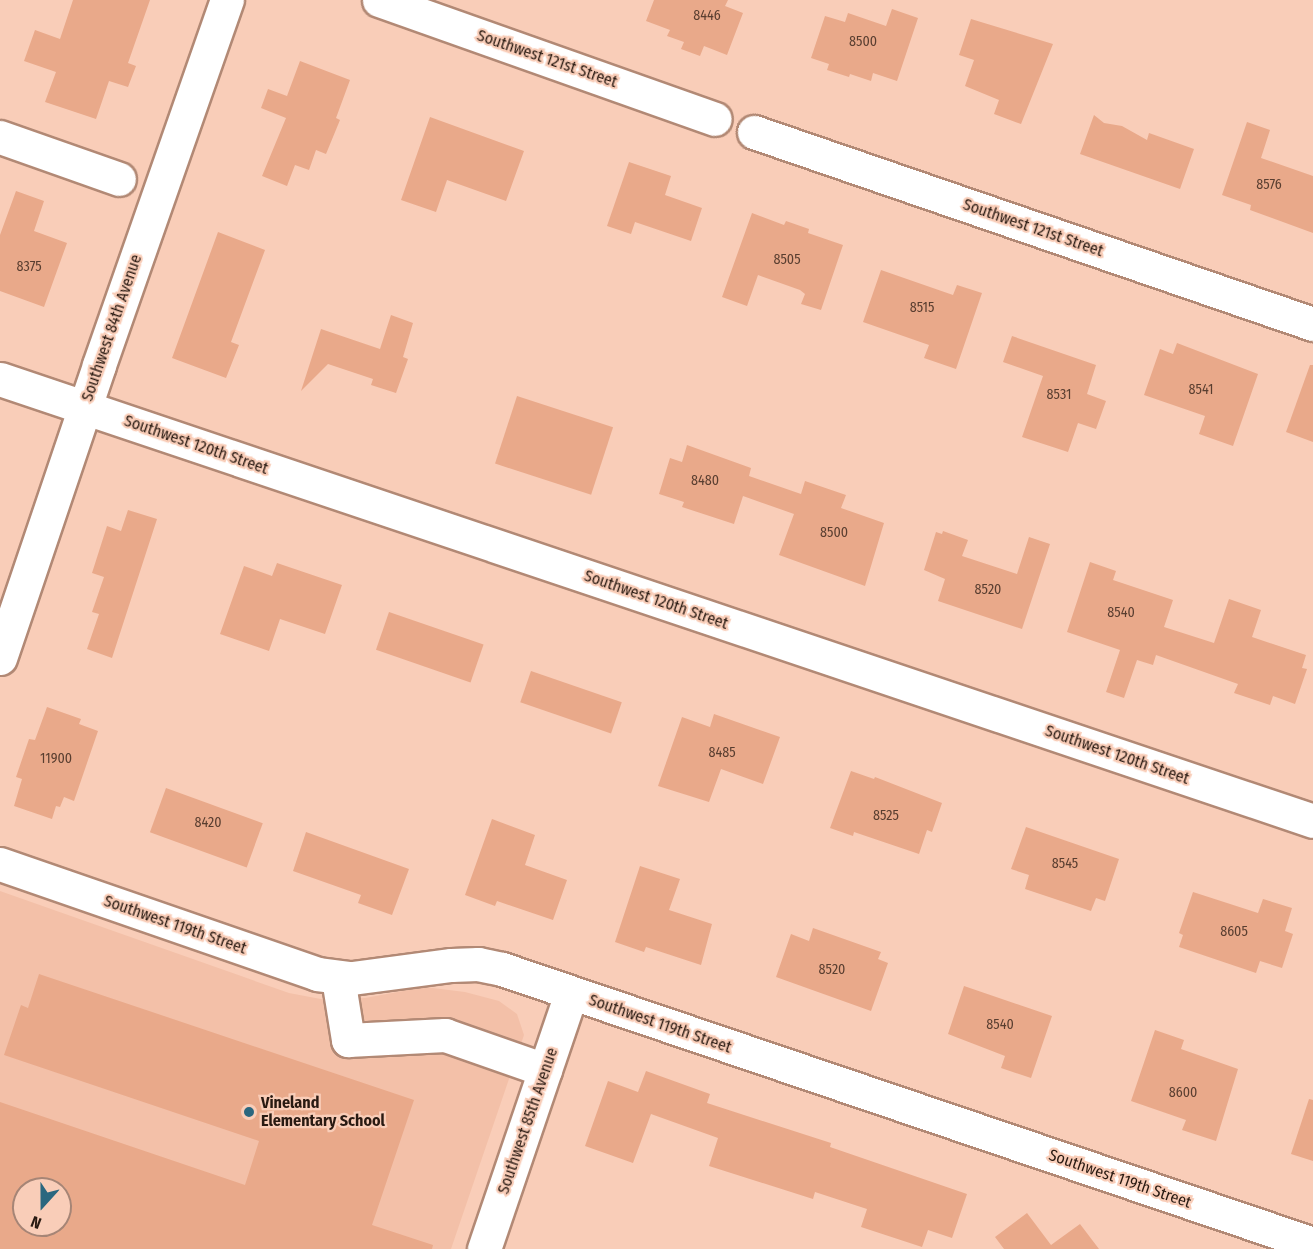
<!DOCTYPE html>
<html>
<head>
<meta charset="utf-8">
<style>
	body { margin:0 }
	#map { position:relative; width:1313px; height:1249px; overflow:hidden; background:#f9cdb8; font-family:"Fira Sans Condensed",sans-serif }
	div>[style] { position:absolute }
	.built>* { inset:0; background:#f3c0a8 }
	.building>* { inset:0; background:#e9a98a; transform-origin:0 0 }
	.roads { filter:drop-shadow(2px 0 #b28975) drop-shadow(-2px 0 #b28975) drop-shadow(0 2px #b28975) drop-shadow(0 -2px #b28975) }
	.minor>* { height:33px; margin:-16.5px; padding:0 16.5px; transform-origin:16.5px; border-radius:16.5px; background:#fff }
	.dots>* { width:16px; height:16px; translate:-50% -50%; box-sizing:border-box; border:3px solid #f9cdb8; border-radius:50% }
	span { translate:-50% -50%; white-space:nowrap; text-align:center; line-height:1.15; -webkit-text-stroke:4.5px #f9cdb8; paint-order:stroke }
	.number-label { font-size:14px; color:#593e30 }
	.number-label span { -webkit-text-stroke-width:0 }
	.street-label { font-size:16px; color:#291a12 }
	.poi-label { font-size:16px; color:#291a12; font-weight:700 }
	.left { translate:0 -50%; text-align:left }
	.north { position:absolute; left:12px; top:1177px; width:60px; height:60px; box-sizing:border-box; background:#f9cdb8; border:2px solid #a68576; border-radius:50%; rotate:201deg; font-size:16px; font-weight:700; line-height:24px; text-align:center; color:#291a12 }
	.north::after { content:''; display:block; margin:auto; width:21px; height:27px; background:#2b677f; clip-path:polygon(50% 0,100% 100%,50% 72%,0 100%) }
</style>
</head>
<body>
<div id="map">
	<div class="built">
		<div style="clip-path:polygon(evenodd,0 891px,289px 993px,326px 1000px,365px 998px,425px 987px,465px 992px,499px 1001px,517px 1014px,524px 1035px,451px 1249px,0 1249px,0 891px,24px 1189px,60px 1189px,60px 1225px,24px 1225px,24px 1189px)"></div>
	</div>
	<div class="building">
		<div style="clip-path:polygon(73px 0,150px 0,128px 63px,136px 66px,128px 87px,109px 81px,96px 119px,45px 102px,56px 72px,24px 61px,35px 30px,60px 39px)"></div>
		<div style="clip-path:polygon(654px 0,728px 0,725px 6px,743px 13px,727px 55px,704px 46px,700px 56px,681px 49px,684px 42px,667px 36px,670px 30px,646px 21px)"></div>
		<div style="clip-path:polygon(892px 9px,918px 18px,897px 81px,873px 73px,871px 81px,850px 74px,849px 77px,827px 70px,829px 64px,811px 58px,825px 16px,845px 22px,848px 13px,886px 26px)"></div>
		<div style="clip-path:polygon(971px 19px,1053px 44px,1021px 124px,994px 114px,999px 100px,965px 86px,974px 60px,959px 55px)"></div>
		<div style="clip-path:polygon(300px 61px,350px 80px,336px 118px,340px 120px,326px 154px,316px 150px,309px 170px,295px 165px,287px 186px,262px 176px,286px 118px,261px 108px,268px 89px,287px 96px)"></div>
		<div style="clip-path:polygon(1094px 115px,1104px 123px,1122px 126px,1147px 140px,1149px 133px,1194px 149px,1180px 189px,1080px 154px)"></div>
		<div style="clip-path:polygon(430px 117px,524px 151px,506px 201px,447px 180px,436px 212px,401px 200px)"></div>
		<div style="clip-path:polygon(1247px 122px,1270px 130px,1261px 158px,1313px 176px,1313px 233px,1250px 210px,1251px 205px,1222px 195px)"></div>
		<div style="clip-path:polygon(629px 162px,671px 176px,665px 195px,702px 208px,691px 241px,635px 222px,631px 234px,607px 226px)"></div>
		<div style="clip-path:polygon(16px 191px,44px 201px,34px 231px,67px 243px,44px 307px,0 291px,0 235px)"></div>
		<div style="clip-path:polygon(752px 213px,784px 225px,786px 221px,809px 229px,808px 233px,843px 245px,821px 310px,801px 304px,805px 294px,800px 290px,758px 275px,747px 306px,722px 297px)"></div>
		<div style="clip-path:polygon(218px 232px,265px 250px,231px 342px,239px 345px,226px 378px,172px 358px)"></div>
		<div style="clip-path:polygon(881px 270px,953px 295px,957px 285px,982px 293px,956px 369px,924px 358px,929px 345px,863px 322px)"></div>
		<div style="clip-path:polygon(391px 315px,413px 323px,403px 357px,408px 359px,396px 393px,371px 385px,373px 379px,328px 364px,301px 391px,321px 329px,380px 349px)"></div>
		<div style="clip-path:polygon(1012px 336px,1096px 365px,1087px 394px,1106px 401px,1096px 429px,1078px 423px,1068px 452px,1022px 437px,1043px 376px,1003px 362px)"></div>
		<div style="clip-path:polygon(1177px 343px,1258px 374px,1233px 446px,1199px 434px,1205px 416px,1144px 395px,1160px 349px,1173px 354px)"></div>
		<div style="clip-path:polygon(1310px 365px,1313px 365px,1313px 442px,1286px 432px)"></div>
		<div style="left:517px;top:396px;width:101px;height:71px;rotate:18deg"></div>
		<div style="clip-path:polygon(687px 445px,751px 468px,749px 476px,801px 494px,805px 481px,846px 495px,841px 508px,884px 523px,865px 586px,779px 555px,794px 514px,743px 496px,734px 524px,682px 507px,684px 502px,659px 494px,670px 458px,682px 462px)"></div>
		<div style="clip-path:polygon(128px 510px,157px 519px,112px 658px,87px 649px,99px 614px,92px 612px,104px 577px,92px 573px,107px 526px,121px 531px)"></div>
		<div style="clip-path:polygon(943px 531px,968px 540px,962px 556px,1017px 574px,1029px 537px,1050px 544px,1022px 629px,938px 601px,945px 579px,924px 570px,936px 532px,942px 534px)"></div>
		<div style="clip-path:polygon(1090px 562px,1116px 571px,1113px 580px,1173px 600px,1164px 627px,1214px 643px,1229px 599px,1261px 610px,1252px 637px,1306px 655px,1302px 668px,1307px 669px,1295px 704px,1273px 696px,1270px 705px,1234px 693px,1238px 684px,1156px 655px,1153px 665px,1137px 660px,1124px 698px,1106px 692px,1120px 650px,1067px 632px)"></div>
		<div style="clip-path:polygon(277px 563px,342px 585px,325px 634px,280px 619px,269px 651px,220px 634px,244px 566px,272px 576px)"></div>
		<div style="left:389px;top:612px;width:100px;height:40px;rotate:19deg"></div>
		<div style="left:531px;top:671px;width:96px;height:33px;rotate:19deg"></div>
		<div style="clip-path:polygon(47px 707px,81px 719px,79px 724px,98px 731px,74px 801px,64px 797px,60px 807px,56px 806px,52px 819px,14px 806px,22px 779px,16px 777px,29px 739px,35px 740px)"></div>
		<div style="clip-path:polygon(714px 714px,780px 737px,763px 784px,721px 769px,709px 802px,658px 786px,682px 717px,710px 727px)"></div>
		<div style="clip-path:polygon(851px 771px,874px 779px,875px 777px,942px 803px,932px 832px,927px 830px,919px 854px,854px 832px,853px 836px,830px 828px)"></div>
		<div style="left:166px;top:788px;width:103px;height:47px;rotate:20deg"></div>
		<div style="clip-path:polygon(492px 819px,535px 835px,525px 865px,567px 880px,553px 920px,497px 901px,495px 906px,465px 895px)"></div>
		<div style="clip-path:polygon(1026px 827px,1119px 859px,1105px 901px,1096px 898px,1091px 911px,1025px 889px,1029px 875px,1011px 869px)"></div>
		<div style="clip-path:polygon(306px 832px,409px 869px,392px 915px,358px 903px,361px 895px,293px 871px)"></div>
		<div style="clip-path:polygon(640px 866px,680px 879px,669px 910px,712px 924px,701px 965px,646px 947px,644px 952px,615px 942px)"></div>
		<div style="clip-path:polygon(1193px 892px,1258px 913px,1263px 899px,1292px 908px,1285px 931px,1293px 934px,1282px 968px,1260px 961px,1256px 973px,1179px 947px,1183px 935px,1179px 933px)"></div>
		<div style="clip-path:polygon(813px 928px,881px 952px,878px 959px,888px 963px,871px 1011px,776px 977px,791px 934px,809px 941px)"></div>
		<div style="clip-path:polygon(evenodd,39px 974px,414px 1100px,372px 1225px,433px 1245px,432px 1249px,0 1249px,0 1102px,245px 1185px,259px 1141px,4px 1055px,21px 1005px,28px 1008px,39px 974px,24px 1189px,60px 1189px,60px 1225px,24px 1225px,24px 1189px)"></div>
		<div style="clip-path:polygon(964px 986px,1052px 1016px,1031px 1078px,1001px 1068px,1005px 1056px,948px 1034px)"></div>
		<div style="clip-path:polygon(1155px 1030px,1184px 1040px,1181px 1049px,1238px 1069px,1216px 1141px,1182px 1130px,1186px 1120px,1131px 1101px)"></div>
		<div style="clip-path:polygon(646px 1071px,710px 1094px,707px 1103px,831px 1143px,830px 1147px,967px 1194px,952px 1238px,928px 1230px,922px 1247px,861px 1227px,867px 1209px,815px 1192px,813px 1199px,709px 1166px,718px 1138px,651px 1114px,633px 1163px,585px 1146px,608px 1081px,638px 1092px)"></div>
		<div style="clip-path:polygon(1309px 1099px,1313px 1100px,1313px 1161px,1291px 1154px)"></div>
		<div style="clip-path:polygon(1027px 1213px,1051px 1245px,1080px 1224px,1099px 1249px,1004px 1249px,995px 1237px)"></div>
	</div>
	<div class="roads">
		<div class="minor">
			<div style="left:379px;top:0;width:356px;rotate:19.5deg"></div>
			<div style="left:754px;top:132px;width:591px;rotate:18.96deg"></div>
			<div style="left:0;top:137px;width:126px;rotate:19.4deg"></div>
			<div style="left:0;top:379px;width:1385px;rotate:18.6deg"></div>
			<div style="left:0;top:658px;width:309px;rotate:-71.3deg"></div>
			<div style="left:99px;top:365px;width:387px;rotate:-70.7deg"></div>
			<div style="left:0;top:864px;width:336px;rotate:19.1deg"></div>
			<div style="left:317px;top:974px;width:35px;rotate:7deg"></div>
			<div style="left:352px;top:978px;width:100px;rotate:-7.5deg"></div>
			<div style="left:451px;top:965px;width:27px;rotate:-2deg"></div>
			<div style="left:478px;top:964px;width:25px;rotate:12deg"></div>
			<div style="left:502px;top:969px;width:856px;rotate:18.73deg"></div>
			<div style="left:338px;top:978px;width:63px;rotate:80.8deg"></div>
			<div style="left:348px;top:1040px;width:97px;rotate:-3deg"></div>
			<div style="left:445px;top:1035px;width:106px;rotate:19.3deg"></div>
			<div style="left:484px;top:1249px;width:269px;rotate:-71.2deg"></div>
		</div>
	</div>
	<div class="dots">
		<div style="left:249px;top:1112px;background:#2b677f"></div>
	</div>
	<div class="number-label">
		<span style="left:707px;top:16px">8446</span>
		<span style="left:863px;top:42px">8500</span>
		<span style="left:1269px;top:185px">8576</span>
		<span style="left:787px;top:260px">8505</span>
		<span style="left:29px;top:267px">8375</span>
		<span style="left:922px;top:308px">8515</span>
		<span style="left:1201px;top:390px">8541</span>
		<span style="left:1059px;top:395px">8531</span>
		<span style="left:705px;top:481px">8480</span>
		<span style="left:834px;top:533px">8500</span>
		<span style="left:988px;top:590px">8520</span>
		<span style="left:1121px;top:613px">8540</span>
		<span style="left:722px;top:753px">8485</span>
		<span style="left:56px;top:759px">11900</span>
		<span style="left:886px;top:816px">8525</span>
		<span style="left:208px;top:823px">8420</span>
		<span style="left:1065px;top:864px">8545</span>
		<span style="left:1234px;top:932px">8605</span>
		<span style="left:832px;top:970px">8520</span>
		<span style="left:1000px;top:1025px">8540</span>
		<span style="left:1183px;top:1093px">8600</span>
	</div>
	<div class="street-label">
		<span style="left:547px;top:59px;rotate:19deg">Southwest 121st Street</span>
		<span style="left:1033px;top:228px;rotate:19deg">Southwest 121st Street</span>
		<span style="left:112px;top:328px;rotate:-71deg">Southwest 84th Avenue</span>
		<span style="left:196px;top:445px;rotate:19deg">Southwest 120th Street</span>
		<span style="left:656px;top:600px;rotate:19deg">Southwest 120th Street</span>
		<span style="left:1117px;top:755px;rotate:19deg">Southwest 120th Street</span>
		<span style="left:175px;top:925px;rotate:19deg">Southwest 119th Street</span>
		<span style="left:660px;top:1024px;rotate:19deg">Southwest 119th Street</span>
		<span style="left:528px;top:1121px;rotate:-71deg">Southwest 85th Avenue</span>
		<span style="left:1120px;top:1179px;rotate:19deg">Southwest 119th Street</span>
	</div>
	<div class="poi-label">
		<span class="left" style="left:261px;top:1112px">Vineland<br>Elementary School</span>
	</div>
	<div class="north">N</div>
</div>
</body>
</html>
